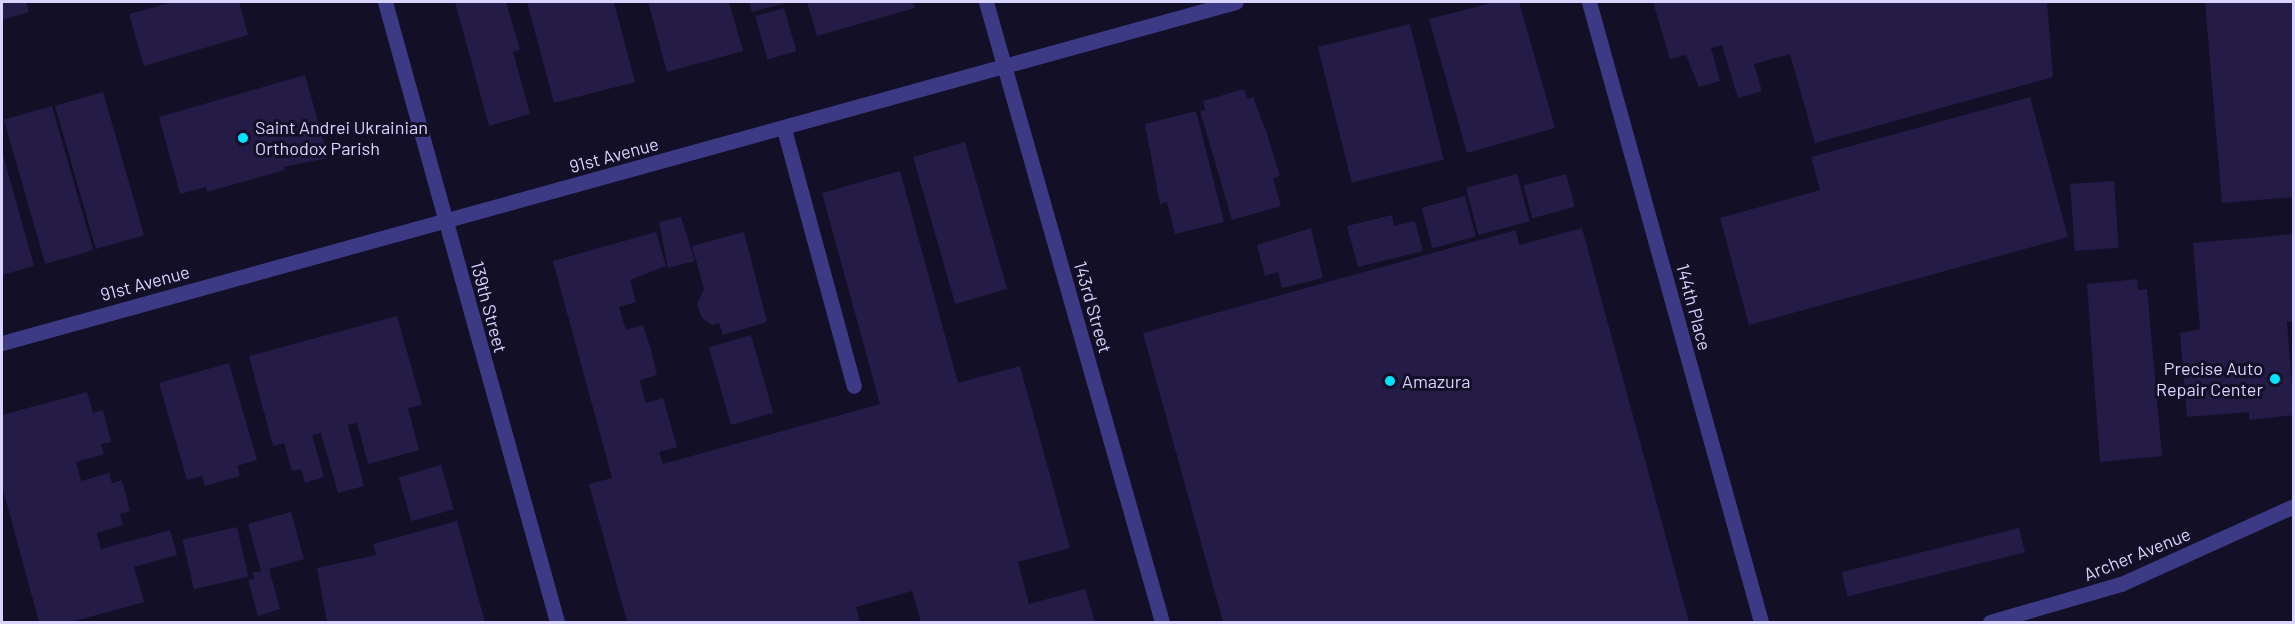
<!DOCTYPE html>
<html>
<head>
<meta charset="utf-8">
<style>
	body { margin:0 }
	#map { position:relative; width:2295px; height:624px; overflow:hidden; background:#130f26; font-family:Barlow,sans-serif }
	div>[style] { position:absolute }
	.building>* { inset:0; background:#241b47; transform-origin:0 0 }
	.service>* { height:15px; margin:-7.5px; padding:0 7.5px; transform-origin:7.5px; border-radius:7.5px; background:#3d3a85 }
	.minor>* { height:15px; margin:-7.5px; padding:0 7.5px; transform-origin:7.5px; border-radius:7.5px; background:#3d3a85 }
	.tertiary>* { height:15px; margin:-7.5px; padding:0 7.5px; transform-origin:7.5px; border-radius:7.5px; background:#3d3a85 }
	.dots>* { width:16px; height:16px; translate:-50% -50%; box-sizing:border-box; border:3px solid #130f26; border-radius:50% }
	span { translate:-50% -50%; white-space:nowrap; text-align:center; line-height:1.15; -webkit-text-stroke:6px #130f26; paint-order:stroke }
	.poi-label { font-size:18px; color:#d9d4ff }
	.left { translate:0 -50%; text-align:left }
	.right { translate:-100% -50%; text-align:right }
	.street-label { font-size:18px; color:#d9d4ff }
	.frame { position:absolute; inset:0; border:3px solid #d9d4ff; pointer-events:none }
</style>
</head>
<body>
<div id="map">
	<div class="building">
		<div style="clip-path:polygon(2px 2px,26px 2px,29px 12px,2px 20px)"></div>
		<div style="clip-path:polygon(173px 2px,239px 2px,248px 35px,144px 66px,129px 14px)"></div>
		<div style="clip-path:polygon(455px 2px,506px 2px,520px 50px,513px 52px,530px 114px,489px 126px)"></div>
		<div style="clip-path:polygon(527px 2px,614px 2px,635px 82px,554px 103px)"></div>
		<div style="clip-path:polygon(648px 2px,729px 2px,743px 51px,667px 72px)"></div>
		<div style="clip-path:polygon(749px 2px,790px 2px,752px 12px)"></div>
		<div style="clip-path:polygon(807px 2px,913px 2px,915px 8px,817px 36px)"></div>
		<div style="clip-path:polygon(1495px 2px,1519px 2px,1555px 128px,1467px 153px,1429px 19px)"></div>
		<div style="clip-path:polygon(1653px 2px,2047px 2px,2053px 77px,1815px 143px,1790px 54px,1754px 64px,1762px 91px,1738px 98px,1722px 45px,1711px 48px,1720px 81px,1699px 87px,1686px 55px,1670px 59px)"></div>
		<div style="clip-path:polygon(2205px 2px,2294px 2px,2294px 197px,2222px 203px)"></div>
		<div style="left:784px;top:8px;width:45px;height:30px;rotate:74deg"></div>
		<div style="left:1410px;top:24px;width:140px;height:95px;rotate:76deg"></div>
		<div style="clip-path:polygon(305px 75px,328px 158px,284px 167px,285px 170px,207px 192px,206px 187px,180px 194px,159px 117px)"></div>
		<div style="clip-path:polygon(1244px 89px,1247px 99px,1253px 97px,1267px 134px,1280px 176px,1273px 178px,1281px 206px,1232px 220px,1200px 111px,1205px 110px,1203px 101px)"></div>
		<div style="left:103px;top:92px;width:149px;height:50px;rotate:74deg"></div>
		<div style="clip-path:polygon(2030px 97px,2068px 237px,1749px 325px,1720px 218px,1820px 190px,1811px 157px)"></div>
		<div style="left:52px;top:106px;width:150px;height:50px;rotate:74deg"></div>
		<div style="clip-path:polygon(1196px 111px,1224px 222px,1175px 234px,1167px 202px,1160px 204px,1145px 124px)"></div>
		<div style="left:965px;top:142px;width:153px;height:54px;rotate:74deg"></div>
		<div style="clip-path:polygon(2px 151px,34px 266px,2px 275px)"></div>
		<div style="clip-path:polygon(900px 171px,958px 383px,1020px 366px,1070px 548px,1018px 562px,1029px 604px,1085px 589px,1095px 622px,921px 622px,912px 591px,856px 607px,860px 622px,627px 622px,589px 484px,612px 478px,553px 261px,656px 232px,666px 266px,630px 280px,636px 302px,619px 307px,626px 330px,643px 325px,651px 350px,657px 375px,640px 380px,642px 390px,646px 403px,663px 398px,677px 447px,659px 452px,663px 464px,880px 404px,822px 193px)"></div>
		<div style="left:1517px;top:174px;width:49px;height:53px;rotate:75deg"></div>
		<div style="left:1566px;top:174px;width:34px;height:44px;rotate:75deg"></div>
		<div style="left:2114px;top:181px;width:67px;height:44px;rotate:86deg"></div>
		<div style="left:1465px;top:196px;width:42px;height:45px;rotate:75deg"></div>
		<div style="clip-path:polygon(1392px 215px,1394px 226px,1415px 221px,1423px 251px,1358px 267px,1347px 226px)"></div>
		<div style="clip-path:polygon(681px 217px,695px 261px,668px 268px,659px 222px)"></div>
		<div style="clip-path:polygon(1311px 228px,1323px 278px,1282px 288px,1278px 272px,1265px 276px,1257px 245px)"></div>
		<div style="clip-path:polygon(1582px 228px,1689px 622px,1223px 622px,1143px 333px,1516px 230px,1519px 245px)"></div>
		<div style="clip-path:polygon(744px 232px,767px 322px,723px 335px,719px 323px,712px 325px,702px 318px,697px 304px,704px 289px,692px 246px)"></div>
		<div style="clip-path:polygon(2294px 234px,2294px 321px,2287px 322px,2294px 415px,2249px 420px,2249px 412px,2187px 417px,2180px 333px,2200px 329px,2193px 243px)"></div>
		<div style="clip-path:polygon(2137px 279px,2138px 290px,2147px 289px,2162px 456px,2100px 462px,2087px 284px)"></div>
		<div style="clip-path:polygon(397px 316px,422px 405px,408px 408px,419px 450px,368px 464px,357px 423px,348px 425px,364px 486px,338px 493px,321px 433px,312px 435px,324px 477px,305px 483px,301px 469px,292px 471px,284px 443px,273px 446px,249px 356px)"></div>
		<div style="left:751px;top:335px;width:81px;height:44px;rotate:74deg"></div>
		<div style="clip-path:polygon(229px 363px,257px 460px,237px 466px,240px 476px,205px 486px,202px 476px,187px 480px,159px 383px)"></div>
		<div style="clip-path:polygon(87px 392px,93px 413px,103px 410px,111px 442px,101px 444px,104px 454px,76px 462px,81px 481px,109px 473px,112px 483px,122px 480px,130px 511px,120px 514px,123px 525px,97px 533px,101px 549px,170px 530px,177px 555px,134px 567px,144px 602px,71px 622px,39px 622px,2px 486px,2px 415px)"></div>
		<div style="left:441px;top:465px;width:46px;height:44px;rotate:74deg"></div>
		<div style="clip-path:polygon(291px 512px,304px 559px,269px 569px,280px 609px,258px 616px,248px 580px,254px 579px,252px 573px,261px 571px,248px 524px)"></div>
		<div style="clip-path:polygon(457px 521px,485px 622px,327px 622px,317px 568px,376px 555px,373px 544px)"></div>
		<div style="left:237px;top:527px;width:51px;height:56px;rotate:77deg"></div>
		<div style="left:2019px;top:528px;width:25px;height:183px;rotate:76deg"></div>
	</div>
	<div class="service">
		<div style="left:784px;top:129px;width:266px;rotate:74.8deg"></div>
	</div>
	<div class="minor">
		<div style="left:385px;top:2px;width:643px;rotate:74.49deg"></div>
		<div style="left:986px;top:2px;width:644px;rotate:74.15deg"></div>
		<div style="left:1589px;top:2px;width:643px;rotate:74.49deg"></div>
		<div style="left:2px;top:343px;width:1280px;rotate:-15.45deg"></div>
	</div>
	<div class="tertiary">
		<div style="left:1990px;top:622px;width:136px;rotate:-16.2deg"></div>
		<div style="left:2121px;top:584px;width:190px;rotate:-24.3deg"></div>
	</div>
	<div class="dots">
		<div style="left:243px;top:138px;background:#00e5ff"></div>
		<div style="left:2275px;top:379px;background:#00e5ff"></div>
		<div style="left:1390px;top:381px;background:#00e5ff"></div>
	</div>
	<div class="poi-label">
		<span class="left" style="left:255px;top:138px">Saint Andrei Ukrainian<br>Orthodox Parish</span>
		<span class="right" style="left:2263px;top:379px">Precise Auto<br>Repair Center</span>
		<span class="left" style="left:1402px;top:381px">Amazura</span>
	</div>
	<div class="street-label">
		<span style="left:614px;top:155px;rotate:-15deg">91st Avenue</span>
		<span style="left:145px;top:283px;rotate:-15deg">91st Avenue</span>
		<span style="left:489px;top:307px;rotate:75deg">139th Street</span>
		<span style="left:1093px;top:307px;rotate:74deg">143rd Street</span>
		<span style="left:1694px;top:307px;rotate:75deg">144th Place</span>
		<span style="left:2137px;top:554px;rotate:-22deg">Archer Avenue</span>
	</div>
	<div class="frame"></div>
</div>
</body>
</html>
